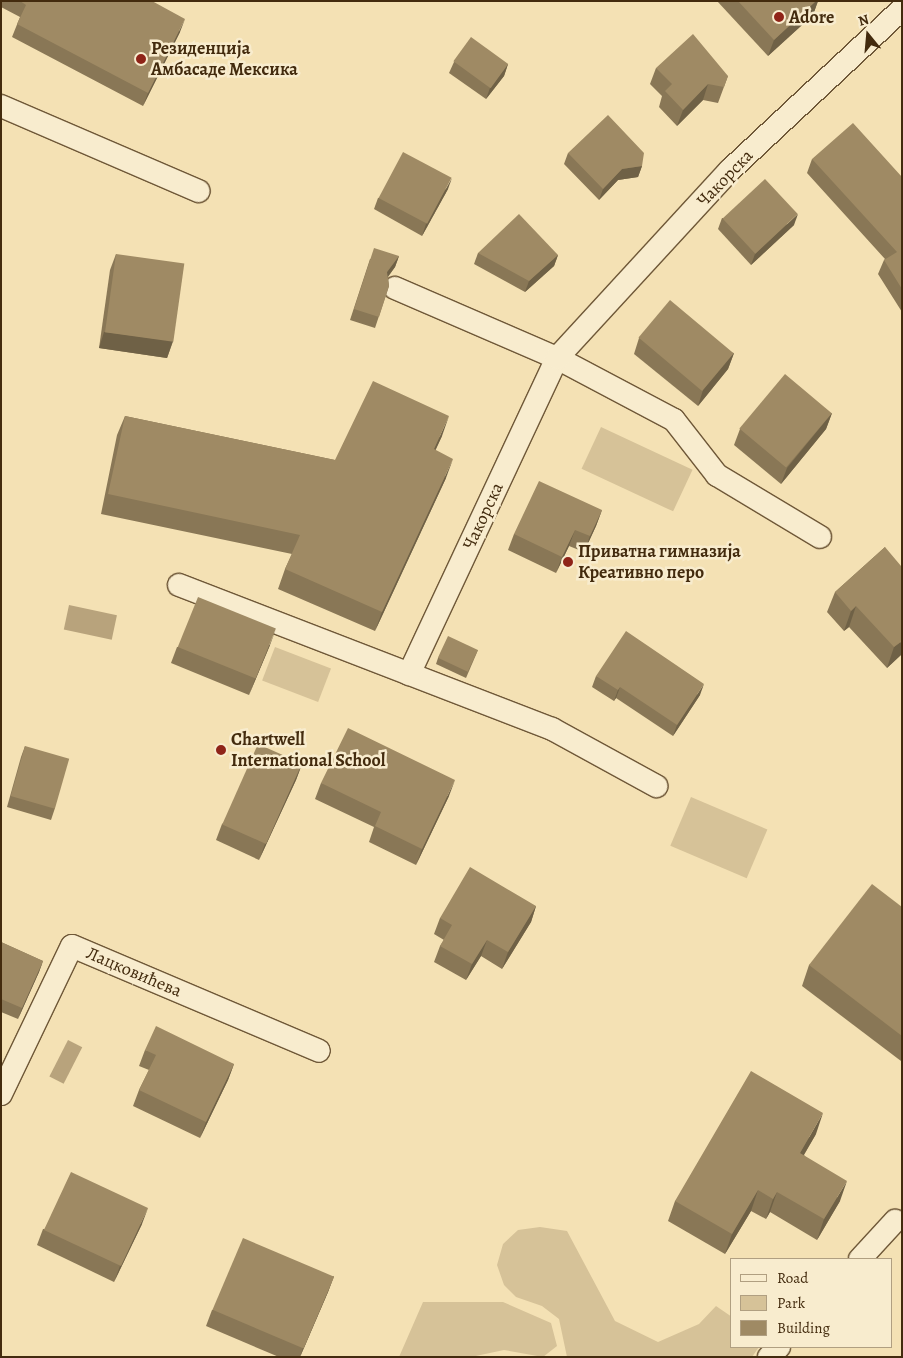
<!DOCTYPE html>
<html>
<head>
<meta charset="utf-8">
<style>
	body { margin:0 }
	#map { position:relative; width:903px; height:1358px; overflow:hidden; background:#f4e1b4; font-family:Alegreya,serif }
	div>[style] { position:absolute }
	.green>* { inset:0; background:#d6c298; transform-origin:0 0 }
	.water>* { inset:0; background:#b8a37c; transform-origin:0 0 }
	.roads { filter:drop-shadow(1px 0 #6f5838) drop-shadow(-1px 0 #6f5838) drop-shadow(0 1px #6f5838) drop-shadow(0 -1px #6f5838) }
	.street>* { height:22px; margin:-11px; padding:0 11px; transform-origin:11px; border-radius:11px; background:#f8ecce }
	.wall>* { inset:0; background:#897756 }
	.shaded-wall>* { inset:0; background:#6f6146 }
	.building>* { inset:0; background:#9f8a64; transform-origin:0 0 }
	.dots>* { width:14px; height:14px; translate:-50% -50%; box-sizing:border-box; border:2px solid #f8ecce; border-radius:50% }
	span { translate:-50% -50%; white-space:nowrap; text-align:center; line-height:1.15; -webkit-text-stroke:5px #f8ecce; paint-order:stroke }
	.poi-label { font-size:18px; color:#432b0e; font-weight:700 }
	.left { translate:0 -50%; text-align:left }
	.street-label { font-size:18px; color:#432b0e }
	.frame { position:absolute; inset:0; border:2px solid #432b0e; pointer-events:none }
	.legend { position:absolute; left:730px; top:1258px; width:162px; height:90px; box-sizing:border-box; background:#f8ecce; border:1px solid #b09f81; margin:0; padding:6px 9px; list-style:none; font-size:15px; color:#432b0e }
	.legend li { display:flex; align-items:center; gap:10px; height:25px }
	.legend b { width:25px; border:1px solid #b09f81 }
	.north { position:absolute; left:843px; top:10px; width:50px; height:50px; -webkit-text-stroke:4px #f8ecce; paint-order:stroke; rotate:343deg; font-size:14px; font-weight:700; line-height:20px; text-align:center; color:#432b0e }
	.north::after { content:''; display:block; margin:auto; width:18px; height:22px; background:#432b0e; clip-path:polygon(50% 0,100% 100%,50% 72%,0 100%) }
</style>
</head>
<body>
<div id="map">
	<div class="green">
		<div style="left:601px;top:427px;width:101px;height:46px;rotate:25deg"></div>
		<div style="left:275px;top:647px;width:60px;height:36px;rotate:21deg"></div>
		<div style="left:691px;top:797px;width:83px;height:53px;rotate:23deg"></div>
		<div style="clip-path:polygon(540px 1227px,567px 1231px,615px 1321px,658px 1342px,699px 1324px,716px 1306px,732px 1317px,732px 1347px,759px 1347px,752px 1357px,567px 1357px,559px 1319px,542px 1306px,516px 1297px,504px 1285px,497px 1265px,503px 1244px,518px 1230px)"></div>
		<div style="clip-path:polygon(423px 1302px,503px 1302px,551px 1323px,557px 1346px,543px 1357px,504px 1350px,471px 1357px,399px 1357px)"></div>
	</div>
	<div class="water">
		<div style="left:69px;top:605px;width:49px;height:25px;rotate:12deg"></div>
		<div style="left:68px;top:1040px;width:16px;height:41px;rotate:27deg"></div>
	</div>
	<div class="roads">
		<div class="street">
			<div style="left:1px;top:106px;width:215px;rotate:23.3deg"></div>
			<div style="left:395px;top:288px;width:176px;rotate:23.4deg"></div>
			<div style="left:557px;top:358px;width:132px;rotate:27.9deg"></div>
			<div style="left:674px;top:420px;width:70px;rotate:52deg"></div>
			<div style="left:717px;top:475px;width:120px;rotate:31deg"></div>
			<div style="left:179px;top:585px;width:400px;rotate:21.1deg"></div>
			<div style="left:552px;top:729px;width:119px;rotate:28.7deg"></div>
			<div style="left:409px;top:674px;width:349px;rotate:-64.9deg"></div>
			<div style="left:557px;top:358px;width:254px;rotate:-47.4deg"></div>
			<div style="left:729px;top:171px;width:237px;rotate:-43.1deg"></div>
			<div style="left:1px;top:1094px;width:164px;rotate:-64.4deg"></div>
			<div style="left:72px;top:946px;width:268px;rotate:23deg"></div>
			<div style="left:860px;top:1259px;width:52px;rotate:-47.4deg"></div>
			<div style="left:769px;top:1357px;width:14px;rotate:-45deg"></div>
		</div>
	</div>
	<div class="wall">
		<div style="clip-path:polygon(1px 1px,152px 1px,180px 32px,143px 106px,12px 37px,20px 17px,1px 7px)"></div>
		<div style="clip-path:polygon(717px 1px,818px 1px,813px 15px,768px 56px)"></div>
		<div style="clip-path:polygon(454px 62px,508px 64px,504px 76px,486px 99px,449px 73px)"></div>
		<div style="clip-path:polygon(656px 68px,728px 76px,718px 103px,703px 100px,677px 126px,659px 107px,662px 96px,650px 84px)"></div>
		<div style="clip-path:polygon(568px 153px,642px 166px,638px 177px,618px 180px,599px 200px,564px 164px)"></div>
		<div style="clip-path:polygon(812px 159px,902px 177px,902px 312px,878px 274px,884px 260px,885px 259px,807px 173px)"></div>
		<div style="clip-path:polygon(448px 189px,422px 236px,374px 209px,378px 198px)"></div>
		<div style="clip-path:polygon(722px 218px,794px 225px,751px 265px,718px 229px)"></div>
		<div style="clip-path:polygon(478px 253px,558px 255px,554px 266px,525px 292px,474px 264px)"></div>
		<div style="clip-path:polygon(116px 254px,173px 341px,167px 358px,99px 348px,110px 270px)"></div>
		<div style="clip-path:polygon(399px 256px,395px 267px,388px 277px,389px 286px,375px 328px,350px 320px,370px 259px)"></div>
		<div style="clip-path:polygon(639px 338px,734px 353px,728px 369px,698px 406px,634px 354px)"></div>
		<div style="clip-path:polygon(832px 413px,826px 429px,781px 484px,734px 445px,740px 429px)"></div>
		<div style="clip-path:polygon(125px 416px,335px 460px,442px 436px,435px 450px,446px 478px,375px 631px,278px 589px,285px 569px,292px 554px,101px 514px,117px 435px)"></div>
		<div style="clip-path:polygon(602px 510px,596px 526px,584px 552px,569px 546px,556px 573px,508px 550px,514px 534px)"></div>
		<div style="clip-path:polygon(885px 547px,902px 654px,887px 668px,849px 627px,844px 631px,827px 612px,835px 592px)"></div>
		<div style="clip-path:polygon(270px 645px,249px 695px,171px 663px,177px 647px)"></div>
		<div style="clip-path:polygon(478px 650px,466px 678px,436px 664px,438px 658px)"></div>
		<div style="clip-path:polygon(596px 676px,700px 695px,673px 736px,616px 698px,614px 701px,592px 687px)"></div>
		<div style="clip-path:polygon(25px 746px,55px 808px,51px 820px,7px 807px,21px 757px)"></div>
		<div style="clip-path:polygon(302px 764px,296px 780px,259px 860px,216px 840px,222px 824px)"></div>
		<div style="clip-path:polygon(321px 783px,449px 796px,416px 865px,369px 842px,374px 827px,315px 799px)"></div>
		<div style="clip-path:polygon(536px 906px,531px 922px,502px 969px,481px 956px,466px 980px,434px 962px,440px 946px,444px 940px,434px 934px,440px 918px)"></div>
		<div style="clip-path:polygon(902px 907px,902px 1060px,901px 1061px,802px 986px,809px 965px)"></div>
		<div style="clip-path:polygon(1px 942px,43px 961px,39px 972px,18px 1019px,1px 1012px)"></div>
		<div style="clip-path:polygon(145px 1050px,234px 1064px,228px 1080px,200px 1138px,133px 1106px,139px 1090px,149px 1070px,139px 1066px)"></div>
		<div style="clip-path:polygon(816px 1134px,804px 1155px,840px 1201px,817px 1240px,770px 1212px,766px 1219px,751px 1211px,725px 1254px,668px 1221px,675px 1201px)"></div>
		<div style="clip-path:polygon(142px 1224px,114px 1282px,37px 1245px,43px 1229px)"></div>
		<div style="clip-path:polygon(334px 1276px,328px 1292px,300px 1357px,279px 1357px,206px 1326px,212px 1310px)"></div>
	</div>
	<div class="shaded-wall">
		<div style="clip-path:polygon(816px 1px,818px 1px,813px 15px,768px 56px,774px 40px)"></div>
		<div style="clip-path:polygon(185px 19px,180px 32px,143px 106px,148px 93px)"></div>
		<div style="clip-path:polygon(508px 64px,504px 76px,486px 99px,490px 88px)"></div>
		<div style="clip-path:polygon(708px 84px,703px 100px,677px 126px,683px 110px)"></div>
		<div style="clip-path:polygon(642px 166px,638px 177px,618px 180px,599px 200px,603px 189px,622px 169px)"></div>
		<div style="clip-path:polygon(452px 178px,448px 189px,422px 236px,426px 224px)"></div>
		<div style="clip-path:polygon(798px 214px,794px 225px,751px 265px,755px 254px)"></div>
		<div style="clip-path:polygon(558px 255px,554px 266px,525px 292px,529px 281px)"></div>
		<div style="clip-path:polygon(399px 256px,395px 267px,383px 283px,387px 272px)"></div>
		<div style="clip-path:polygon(104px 332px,173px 341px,167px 358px,99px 348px)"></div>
		<div style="clip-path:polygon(734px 353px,728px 369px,698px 406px,703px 390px)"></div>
		<div style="clip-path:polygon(832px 413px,826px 429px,781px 484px,787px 468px)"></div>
		<div style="clip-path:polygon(449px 416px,442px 436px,427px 469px,434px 449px)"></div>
		<div style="clip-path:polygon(453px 459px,446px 478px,375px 631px,382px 612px)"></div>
		<div style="clip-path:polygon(602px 510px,596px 526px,584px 552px,590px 536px)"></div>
		<div style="clip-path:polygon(575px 530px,569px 546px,556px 573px,562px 557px)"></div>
		<div style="clip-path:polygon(856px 606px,849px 627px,844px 631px,851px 611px)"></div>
		<div style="clip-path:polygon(276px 629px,270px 645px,249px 695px,255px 679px)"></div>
		<div style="clip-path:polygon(902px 641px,902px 654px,887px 668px,894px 647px)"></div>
		<div style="clip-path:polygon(704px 684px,700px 695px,673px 736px,677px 725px)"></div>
		<div style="clip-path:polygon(620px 687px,616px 698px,614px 701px,618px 690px)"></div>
		<div style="clip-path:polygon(302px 764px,296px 780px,259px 860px,265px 844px)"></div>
		<div style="clip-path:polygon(455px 780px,449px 796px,416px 865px,422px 849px)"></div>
		<div style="clip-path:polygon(536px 906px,531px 922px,502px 969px,508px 952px)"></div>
		<div style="clip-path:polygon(487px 940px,481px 956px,466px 980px,472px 964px)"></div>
		<div style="clip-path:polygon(43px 961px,39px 972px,18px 1019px,22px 1008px)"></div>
		<div style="clip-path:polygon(234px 1064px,228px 1080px,200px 1138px,206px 1122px)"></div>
		<div style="clip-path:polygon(823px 1113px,816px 1134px,793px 1173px,800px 1153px)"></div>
		<div style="clip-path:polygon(847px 1181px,840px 1201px,817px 1240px,824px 1219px)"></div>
		<div style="clip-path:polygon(758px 1190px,751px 1211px,725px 1254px,732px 1234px)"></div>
		<div style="clip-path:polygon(777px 1192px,770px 1212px,766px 1219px,773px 1199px)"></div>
		<div style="clip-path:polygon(148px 1208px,142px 1224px,114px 1282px,120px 1266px)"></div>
		<div style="clip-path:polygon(334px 1276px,328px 1292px,300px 1357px,303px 1348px)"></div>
	</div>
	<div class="building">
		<div style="clip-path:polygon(20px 1px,152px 1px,185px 19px,148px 93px,17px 24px,26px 5px)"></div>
		<div style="clip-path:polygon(738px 1px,816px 1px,774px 40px)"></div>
		<div style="clip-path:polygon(693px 34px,728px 76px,724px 87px,708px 84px,683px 110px,665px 91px,672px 84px,656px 68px)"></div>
		<div style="left:471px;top:37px;width:46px;height:30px;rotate:36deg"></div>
		<div style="clip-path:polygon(608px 115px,644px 153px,642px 166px,622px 169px,603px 189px,568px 153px)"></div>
		<div style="clip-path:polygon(853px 123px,902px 177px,902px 289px,884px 260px,897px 252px,812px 159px)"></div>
		<div style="left:403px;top:152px;width:55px;height:52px;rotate:28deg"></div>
		<div style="left:765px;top:179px;width:48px;height:58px;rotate:47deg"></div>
		<div style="clip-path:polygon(519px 214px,558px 255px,529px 281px,478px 253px)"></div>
		<div style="clip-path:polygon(374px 248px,399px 256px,387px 272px,389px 286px,379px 317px,354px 309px)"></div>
		<div style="left:116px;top:254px;width:69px;height:79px;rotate:8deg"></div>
		<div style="left:670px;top:300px;width:83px;height:49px;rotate:40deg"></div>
		<div style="left:785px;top:374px;width:61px;height:71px;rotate:40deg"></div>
		<div style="clip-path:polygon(373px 381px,449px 416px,434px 449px,453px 459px,382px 612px,285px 569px,300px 535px,108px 494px,125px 416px,335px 460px)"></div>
		<div style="clip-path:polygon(539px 481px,602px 510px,590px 536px,575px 530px,562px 557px,514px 534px)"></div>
		<div style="clip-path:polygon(885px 547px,901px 566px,902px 565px,902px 641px,894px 647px,856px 606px,851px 611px,835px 592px)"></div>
		<div style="left:198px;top:597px;width:84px;height:54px;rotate:22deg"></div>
		<div style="clip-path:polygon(626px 631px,704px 684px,677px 725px,620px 687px,618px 690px,596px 676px)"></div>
		<div style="left:448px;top:636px;width:33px;height:24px;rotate:25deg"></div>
		<div style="clip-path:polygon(348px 728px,455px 780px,422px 849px,375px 826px,381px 812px,321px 783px)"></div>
		<div style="left:258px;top:744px;width:48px;height:88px;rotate:24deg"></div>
		<div style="left:25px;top:746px;width:46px;height:52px;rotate:16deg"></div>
		<div style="clip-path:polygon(470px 867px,536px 906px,508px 952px,487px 940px,472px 964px,440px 946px,452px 925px,440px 918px)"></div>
		<div style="clip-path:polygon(872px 884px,902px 907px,902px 1036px,809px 965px)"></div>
		<div style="clip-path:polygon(1px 942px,43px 961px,22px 1008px,1px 999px)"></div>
		<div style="clip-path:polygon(156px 1026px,234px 1064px,206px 1122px,139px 1090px,156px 1055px,145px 1050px)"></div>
		<div style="clip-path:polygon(751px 1071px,823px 1113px,800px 1153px,847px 1181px,824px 1219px,777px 1192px,773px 1199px,758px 1190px,732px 1234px,675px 1201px)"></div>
		<div style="left:71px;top:1172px;width:85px;height:64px;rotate:25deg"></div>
		<div style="left:243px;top:1238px;width:99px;height:78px;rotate:23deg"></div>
	</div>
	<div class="dots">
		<div style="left:779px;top:17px;background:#8f2418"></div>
		<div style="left:141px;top:59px;background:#8f2418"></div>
		<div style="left:568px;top:562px;background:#8f2418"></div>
		<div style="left:221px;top:750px;background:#8f2418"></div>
	</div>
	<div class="poi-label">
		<span class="left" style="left:789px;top:17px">Adore</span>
		<span class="left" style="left:151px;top:59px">Резиденција<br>Амбасаде Мексика</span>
		<span class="left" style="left:578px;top:562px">Приватна гимназија<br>Креативно перо</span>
		<span class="left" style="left:231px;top:750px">Chartwell<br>International School</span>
	</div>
	<div class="street-label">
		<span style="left:725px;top:178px;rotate:-46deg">Чакорска</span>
		<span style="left:483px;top:516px;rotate:-65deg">Чакорска</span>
		<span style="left:134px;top:972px;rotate:23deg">Лацковићева</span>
	</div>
	<div class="frame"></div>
	<ul class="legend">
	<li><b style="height:6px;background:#f8ecce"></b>Road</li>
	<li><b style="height:14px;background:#d6c298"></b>Park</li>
	<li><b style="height:14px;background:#9f8a64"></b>Building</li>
	</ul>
	<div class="north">N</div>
</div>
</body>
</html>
